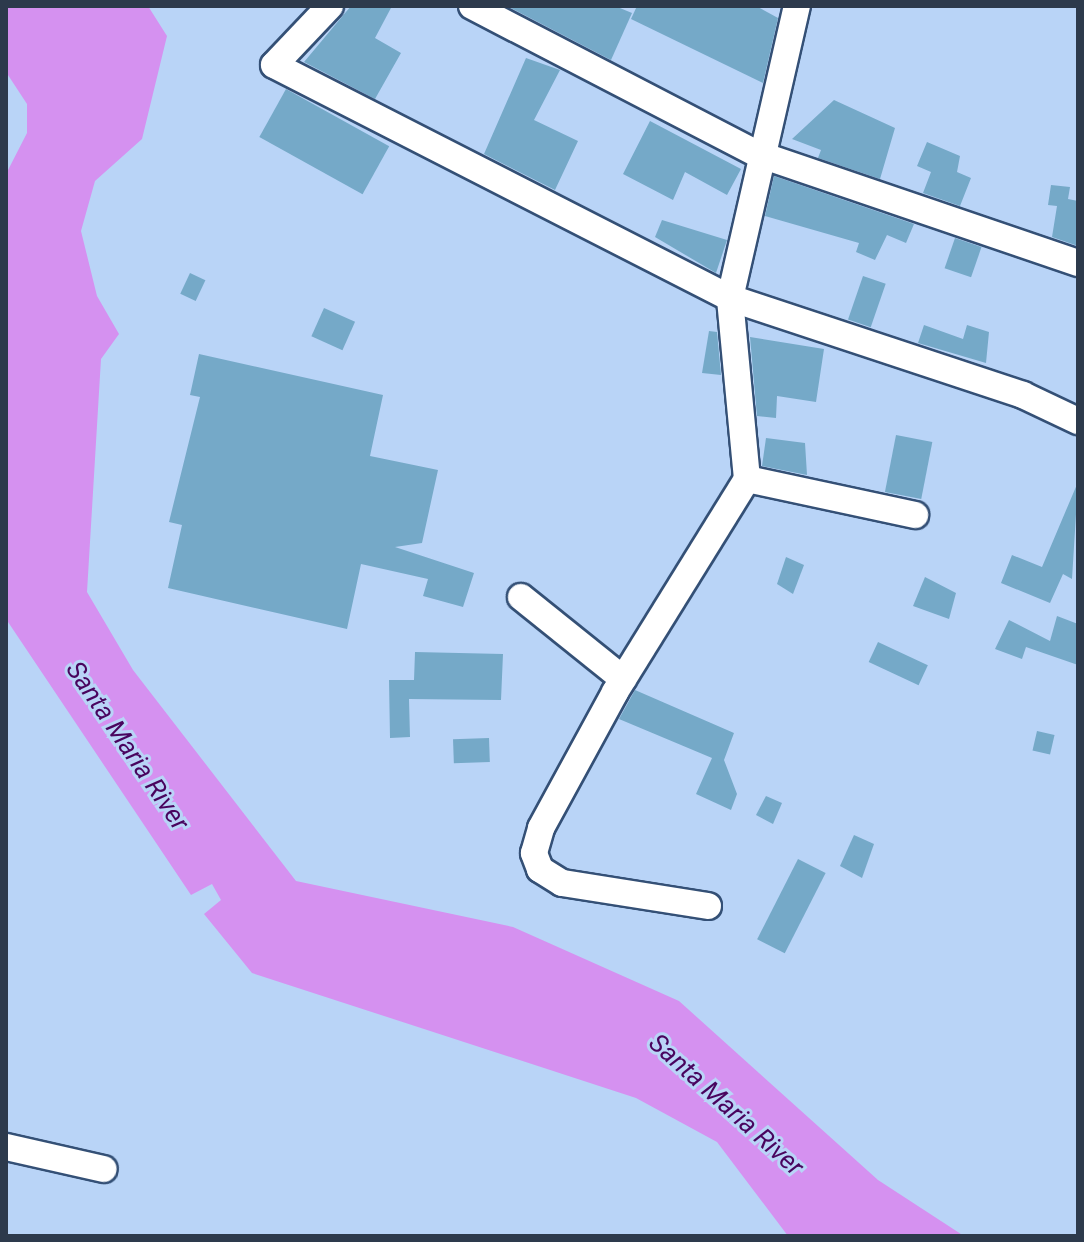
<!DOCTYPE html>
<html>
<head>
<meta charset="utf-8">
<style>
	body { margin:0 }
	#map { position:relative; width:1084px; height:1242px; overflow:hidden; background:#b9d4f7; font-family:Roboto,sans-serif }
	div>[style] { position:absolute }
	.water>* { inset:0; background:#d591f0 }
	.building>* { inset:0; background:#75a9c8; transform-origin:0 0 }
	.roads { filter:drop-shadow(2px 0 #345076) drop-shadow(-2px 0 #345076) drop-shadow(0 2px #345076) drop-shadow(0 -2px #345076) }
	.minor>* { height:26px; margin:-13px; padding:0 13px; transform-origin:13px; border-radius:13px; background:#fff }
	span { translate:-50% -50%; white-space:nowrap; text-align:center; line-height:1.15; -webkit-text-stroke:6px #b9d4f7; paint-order:stroke }
	.water-label { font-size:26px; color:#49045e; font-style:italic }
	.frame { position:absolute; inset:0; border:8px solid #2d3a4c; pointer-events:none }
</style>
</head>
<body>
<div id="map">
	<div class="water">
		<div style="clip-path:polygon(6px 6px,148px 6px,167px 36px,142px 139px,95px 181px,81px 231px,97px 296px,119px 334px,101px 359px,87px 592px,133px 670px,296px 881px,513px 927px,679px 1001px,878px 1180px,964px 1236px,788px 1236px,717px 1142px,636px 1098px,252px 973px,204px 914px,221px 900px,212px 884px,191px 895px,6px 619px,6px 174px,27px 133px,27px 104px,6px 72px)"></div>
	</div>
	<div class="building">
		<div style="clip-path:polygon(351px 6px,392px 6px,375px 38px,401px 53px,375px 99px,304px 62px)"></div>
		<div style="clip-path:polygon(507px 6px,615px 6px,632px 13px,611px 60px)"></div>
		<div style="clip-path:polygon(637px 6px,756px 6px,778px 18px,763px 83px,631px 19px)"></div>
		<div style="clip-path:polygon(526px 58px,560px 70px,534px 120px,578px 141px,555px 190px,484px 154px)"></div>
		<div style="left:286px;top:89px;width:118px;height:55px;rotate:29deg"></div>
		<div style="clip-path:polygon(834px 100px,895px 128px,880px 179px,818px 158px,821px 150px,792px 139px)"></div>
		<div style="clip-path:polygon(650px 121px,741px 169px,727px 195px,685px 172px,673px 200px,623px 174px)"></div>
		<div style="clip-path:polygon(927px 142px,960px 156px,957px 172px,971px 178px,960px 206px,923px 193px,931px 172px,917px 166px)"></div>
		<div style="clip-path:polygon(774px 176px,914px 224px,906px 243px,887px 235px,875px 260px,856px 252px,859px 243px,765px 216px)"></div>
		<div style="clip-path:polygon(1051px 185px,1070px 187px,1068px 199px,1078px 201px,1078px 246px,1052px 237px,1057px 206px,1048px 205px)"></div>
		<div style="clip-path:polygon(662px 220px,727px 240px,716px 273px,655px 237px)"></div>
		<div style="left:955px;top:238px;width:28px;height:32px;rotate:19deg"></div>
		<div style="left:190px;top:273px;width:17px;height:23px;rotate:25deg"></div>
		<div style="left:863px;top:276px;width:24px;height:46px;rotate:19deg"></div>
		<div style="left:324px;top:308px;width:34px;height:31px;rotate:24deg"></div>
		<div style="clip-path:polygon(924px 325px,963px 339px,967px 325px,989px 332px,986px 363px,918px 343px)"></div>
		<div style="clip-path:polygon(709px 331px,717px 332px,721px 375px,702px 373px)"></div>
		<div style="clip-path:polygon(750px 337px,824px 349px,816px 402px,777px 396px,776px 418px,757px 416px)"></div>
		<div style="clip-path:polygon(199px 354px,383px 395px,370px 456px,438px 470px,422px 543px,395px 547px,474px 573px,463px 607px,423px 596px,428px 579px,361px 564px,347px 629px,168px 588px,182px 525px,169px 522px,200px 397px,190px 395px)"></div>
		<div style="left:896px;top:435px;width:37px;height:58px;rotate:11deg"></div>
		<div style="clip-path:polygon(766px 438px,805px 443px,807px 475px,762px 466px)"></div>
		<div style="clip-path:polygon(1078px 482px,1072px 579px,1063px 574px,1050px 603px,1001px 583px,1012px 555px,1042px 567px)"></div>
		<div style="clip-path:polygon(786px 557px,804px 565px,793px 594px,777px 584px)"></div>
		<div style="clip-path:polygon(925px 577px,956px 593px,949px 619px,913px 606px)"></div>
		<div style="clip-path:polygon(1057px 616px,1078px 624px,1078px 665px,1026px 647px,1022px 659px,995px 649px,1009px 620px,1050px 641px)"></div>
		<div style="left:878px;top:642px;width:55px;height:22px;rotate:25deg"></div>
		<div style="clip-path:polygon(415px 652px,503px 654px,501px 700px,409px 699px,410px 737px,390px 738px,389px 680px,414px 680px)"></div>
		<div style="clip-path:polygon(635px 690px,734px 733px,724px 760px,737px 794px,731px 810px,696px 794px,712px 758px,619px 719px)"></div>
		<div style="left:1037px;top:731px;width:18px;height:20px;rotate:13deg"></div>
		<div style="left:489px;top:738px;width:24px;height:36px;rotate:88deg"></div>
		<div style="clip-path:polygon(766px 796px,782px 803px,773px 824px,756px 815px)"></div>
		<div style="clip-path:polygon(854px 835px,874px 844px,862px 878px,840px 866px)"></div>
		<div style="left:798px;top:859px;width:31px;height:90px;rotate:27deg"></div>
	</div>
	<div class="roads">
		<div class="minor">
			<div style="left:330px;top:6px;width:81px;rotate:133.5deg"></div>
			<div style="left:274px;top:65px;width:512px;rotate:27.07deg"></div>
			<div style="left:730px;top:298px;width:309px;rotate:18.3deg"></div>
			<div style="left:1023px;top:395px;width:61px;rotate:25.3deg"></div>
			<div style="left:472px;top:6px;width:322px;rotate:27.4deg"></div>
			<div style="left:758px;top:154px;width:338px;rotate:18.8deg"></div>
			<div style="left:747px;top:479px;width:172px;rotate:12.1deg"></div>
			<div style="left:521px;top:597px;width:131px;rotate:38.8deg"></div>
			<div style="left:708px;top:906px;width:148px;rotate:-171deg"></div>
			<div style="left:562px;top:883px;width:26px;rotate:-148deg"></div>
			<div style="left:540px;top:869px;width:17px;rotate:-111deg"></div>
			<div style="left:534px;top:853px;width:26px;rotate:-74deg"></div>
			<div style="left:541px;top:828px;width:155px;rotate:-61.4deg"></div>
			<div style="left:615px;top:692px;width:251px;rotate:-58.2deg"></div>
			<div style="left:747px;top:479px;width:182px;rotate:-95.4deg"></div>
			<div style="left:730px;top:298px;width:300px;rotate:-77.1deg"></div>
			<div style="left:6px;top:1147px;width:100px;rotate:12.7deg"></div>
		</div>
	</div>
	<div class="water-label">
		<span style="left:127px;top:746px;rotate:56deg">Santa Maria River</span>
		<span style="left:726px;top:1105px;rotate:42deg">Santa Maria River</span>
	</div>
	<div class="frame"></div>
</div>
</body>
</html>
